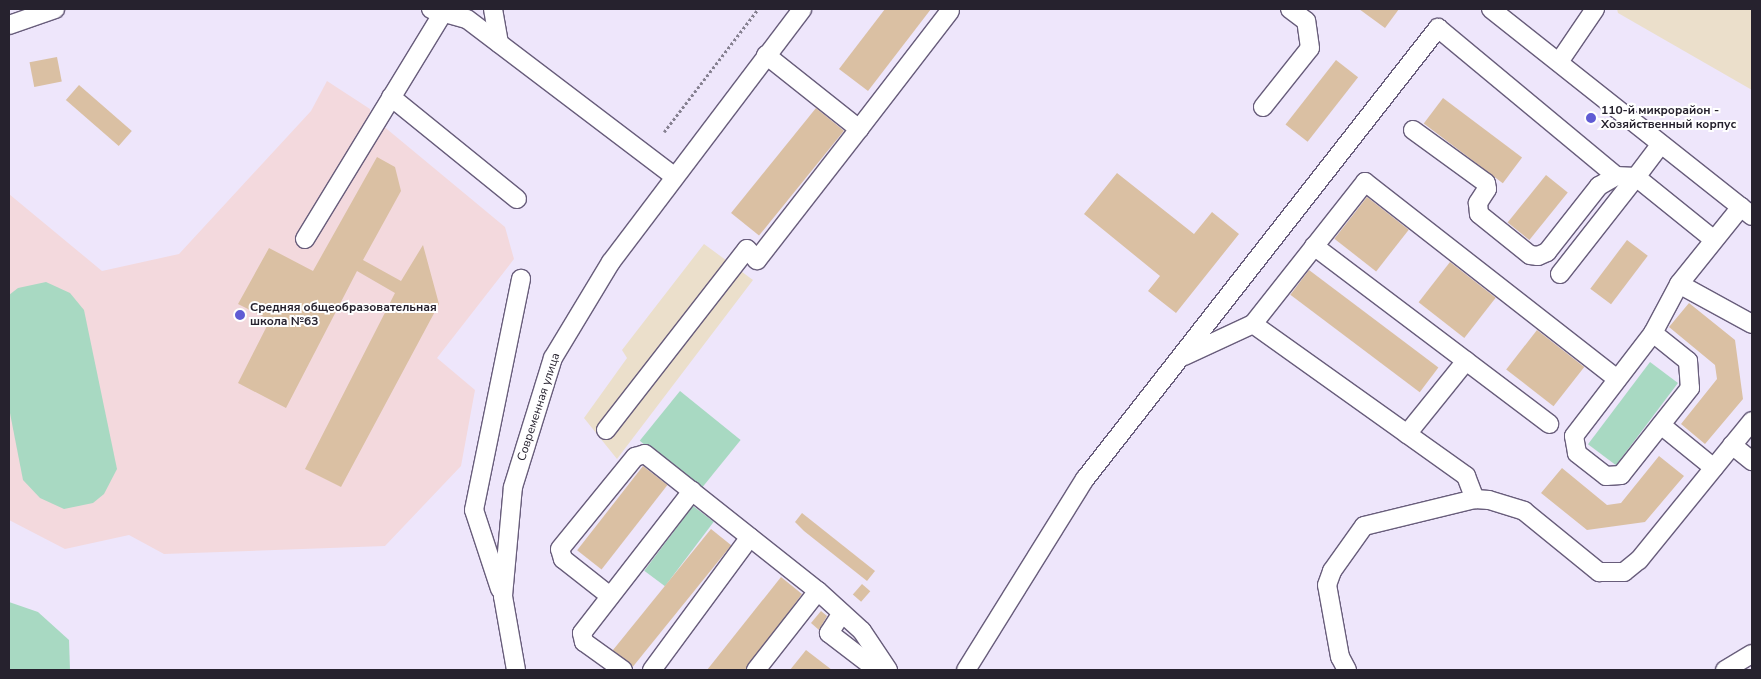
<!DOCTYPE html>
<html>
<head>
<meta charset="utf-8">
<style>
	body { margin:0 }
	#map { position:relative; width:1761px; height:679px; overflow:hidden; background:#eee6fb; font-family:"Nunito Sans",sans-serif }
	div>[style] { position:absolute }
	.industrial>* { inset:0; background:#ebdfcb }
	.education>* { inset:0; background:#f3d9dd }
	.green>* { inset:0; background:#a8d9c2; transform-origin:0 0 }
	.building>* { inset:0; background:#dac0a3; transform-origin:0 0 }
	.path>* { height:2.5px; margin-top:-1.25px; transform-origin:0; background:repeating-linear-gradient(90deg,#868191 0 2.5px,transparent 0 5px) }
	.roads { filter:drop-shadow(1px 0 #685d7b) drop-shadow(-1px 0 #685d7b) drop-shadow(0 1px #685d7b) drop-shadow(0 -1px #685d7b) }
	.minor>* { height:18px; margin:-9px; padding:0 9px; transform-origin:9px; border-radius:9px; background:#fff }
	.dots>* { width:14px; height:14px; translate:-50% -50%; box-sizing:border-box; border:2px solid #fff; border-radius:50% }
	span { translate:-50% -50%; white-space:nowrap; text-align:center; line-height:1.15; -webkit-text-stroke:4px #fff; paint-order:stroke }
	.poi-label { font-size:12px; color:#26222e; font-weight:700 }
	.left { translate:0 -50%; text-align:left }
	.street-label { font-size:12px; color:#26222e }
	.frame { position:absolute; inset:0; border:10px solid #26222e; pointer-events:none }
</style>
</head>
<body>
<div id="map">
	<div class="industrial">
		<div style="clip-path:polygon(1617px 9px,1752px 9px,1752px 90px,1618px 13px)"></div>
		<div style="clip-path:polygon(704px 244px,753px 280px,617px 459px,584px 418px,627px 358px,622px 350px)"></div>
	</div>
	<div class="education">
		<div style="clip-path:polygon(327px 81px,370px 109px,370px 115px,505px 227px,514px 259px,437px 358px,475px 390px,461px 466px,385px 546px,164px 554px,129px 535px,65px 549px,9px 520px,9px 194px,102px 271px,179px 254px,311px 111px)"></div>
	</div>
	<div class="green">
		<div style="clip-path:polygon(46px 282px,70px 293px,84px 310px,117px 469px,104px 494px,93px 503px,64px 509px,40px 498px,23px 480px,9px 408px,9px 295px,18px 288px)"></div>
		<div style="left:1650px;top:362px;width:35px;height:103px;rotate:37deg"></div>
		<div style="left:680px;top:391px;width:78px;height:64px;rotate:39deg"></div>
		<div style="left:693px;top:506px;width:26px;height:81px;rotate:37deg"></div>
		<div style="clip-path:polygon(9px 602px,38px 612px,69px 640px,70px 670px,9px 670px)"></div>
	</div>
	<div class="building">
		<div style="clip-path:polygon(885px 9px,931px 9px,868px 91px,839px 69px)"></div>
		<div style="clip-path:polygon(1359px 9px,1399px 9px,1385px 28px)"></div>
		<div style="left:57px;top:57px;width:25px;height:28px;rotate:79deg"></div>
		<div style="left:1336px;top:60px;width:28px;height:82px;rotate:38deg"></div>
		<div style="left:79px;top:85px;width:70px;height:20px;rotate:41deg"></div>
		<div style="left:1443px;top:98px;width:99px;height:32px;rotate:37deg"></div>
		<div style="left:816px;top:108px;width:36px;height:135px;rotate:39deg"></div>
		<div style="clip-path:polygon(377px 157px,395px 167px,401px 191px,363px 260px,401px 281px,423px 245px,439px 304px,341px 487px,305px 469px,395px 293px,357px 271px,286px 408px,238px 383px,270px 320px,238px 304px,269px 248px,313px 271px)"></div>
		<div style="clip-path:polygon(1117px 173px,1194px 234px,1212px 212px,1239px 234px,1176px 313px,1148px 291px,1160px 276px,1084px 214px)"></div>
		<div style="left:1546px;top:175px;width:28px;height:61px;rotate:39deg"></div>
		<div style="left:1367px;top:197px;width:53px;height:53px;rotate:38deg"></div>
		<div style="left:1627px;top:240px;width:26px;height:61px;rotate:37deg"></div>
		<div style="left:1450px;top:262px;width:58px;height:51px;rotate:38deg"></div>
		<div style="left:1309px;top:270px;width:162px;height:31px;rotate:37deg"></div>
		<div style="clip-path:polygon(1689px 303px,1735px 340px,1743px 399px,1705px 444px,1681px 424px,1717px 379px,1715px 365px,1669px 327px)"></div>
		<div style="left:1537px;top:330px;width:60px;height:50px;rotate:38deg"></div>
		<div style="clip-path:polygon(1659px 456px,1684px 476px,1645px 522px,1587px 530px,1541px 493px,1562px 468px,1607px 505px,1621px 503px)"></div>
		<div style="left:643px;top:466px;width:31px;height:107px;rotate:38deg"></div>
		<div style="clip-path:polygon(802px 513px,875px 571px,867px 581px,804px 531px,795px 522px)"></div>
		<div style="left:711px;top:529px;width:26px;height:156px;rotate:39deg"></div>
		<div style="clip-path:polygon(781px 577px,802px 594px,746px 670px,707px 670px)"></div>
		<div style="left:862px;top:584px;width:11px;height:14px;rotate:41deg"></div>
		<div style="clip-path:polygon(821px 611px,827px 616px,819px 630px,811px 623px)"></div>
		<div style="clip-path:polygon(806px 650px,832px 670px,790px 670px)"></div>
	</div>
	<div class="path">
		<div style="left:664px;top:132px;width:155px;rotate:-52.6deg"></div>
	</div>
	<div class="roads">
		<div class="minor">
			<div style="left:431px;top:9px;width:37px;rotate:16deg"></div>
			<div style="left:467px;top:19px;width:261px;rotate:37.2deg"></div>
			<div style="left:493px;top:9px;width:35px;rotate:80deg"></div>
			<div style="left:1491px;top:9px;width:333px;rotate:38.4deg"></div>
			<div style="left:9px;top:25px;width:49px;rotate:-19.2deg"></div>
			<div style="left:766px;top:55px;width:119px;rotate:38.5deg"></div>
			<div style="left:859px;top:129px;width:149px;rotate:-52.4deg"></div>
			<div style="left:1559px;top:62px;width:64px;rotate:-55.8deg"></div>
			<div style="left:391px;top:97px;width:162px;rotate:39deg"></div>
			<div style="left:1263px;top:107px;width:75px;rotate:-51.5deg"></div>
			<div style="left:1310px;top:48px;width:27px;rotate:-98deg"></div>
			<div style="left:1306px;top:21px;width:20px;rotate:-143deg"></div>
			<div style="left:1413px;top:130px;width:90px;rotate:36deg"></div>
			<div style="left:1486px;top:183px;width:6px;rotate:81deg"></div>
			<div style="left:1487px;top:189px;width:17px;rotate:123deg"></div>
			<div style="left:1478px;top:203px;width:11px;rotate:85deg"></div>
			<div style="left:1479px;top:214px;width:65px;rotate:38.8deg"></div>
			<div style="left:1530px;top:255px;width:8px;rotate:7deg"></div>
			<div style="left:1538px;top:256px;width:10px;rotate:-24deg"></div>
			<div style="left:1547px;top:252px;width:84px;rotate:-51.8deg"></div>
			<div style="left:1599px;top:186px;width:20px;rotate:-30deg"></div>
			<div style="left:1616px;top:176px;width:20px;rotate:3deg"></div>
			<div style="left:1636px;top:177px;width:41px;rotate:-52.9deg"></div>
			<div style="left:305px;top:239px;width:265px;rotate:-58.6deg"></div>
			<div style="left:1314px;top:246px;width:295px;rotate:37.1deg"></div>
			<div style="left:1560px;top:274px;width:123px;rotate:-51.9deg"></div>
			<div style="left:1636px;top:177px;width:100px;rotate:38.9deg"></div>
			<div style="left:1679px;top:284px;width:83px;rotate:28.7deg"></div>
			<div style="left:1253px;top:324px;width:262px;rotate:35.5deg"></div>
			<div style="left:1466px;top:476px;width:25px;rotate:69deg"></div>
			<div style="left:1653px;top:333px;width:45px;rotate:38.7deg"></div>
			<div style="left:1688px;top:361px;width:27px;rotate:86deg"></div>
			<div style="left:1690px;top:388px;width:111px;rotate:128.4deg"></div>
			<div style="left:1621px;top:475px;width:15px;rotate:176deg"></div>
			<div style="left:1606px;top:476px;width:37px;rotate:-142deg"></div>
			<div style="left:1577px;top:453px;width:17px;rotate:-100deg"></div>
			<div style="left:1574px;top:436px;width:130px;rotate:-52.5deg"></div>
			<div style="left:1653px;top:333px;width:55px;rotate:-62deg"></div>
			<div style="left:1679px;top:284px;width:99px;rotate:-51.2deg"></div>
			<div style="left:1184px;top:356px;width:76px;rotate:-24.9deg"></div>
			<div style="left:1253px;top:324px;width:181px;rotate:-51.7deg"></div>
			<div style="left:1365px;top:182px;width:320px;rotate:38deg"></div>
			<div style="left:1661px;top:425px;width:68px;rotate:39.1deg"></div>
			<div style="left:606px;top:430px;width:229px;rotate:-52.1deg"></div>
			<div style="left:747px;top:249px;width:15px;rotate:48deg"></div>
			<div style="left:757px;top:260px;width:166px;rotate:-52.1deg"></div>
			<div style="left:1407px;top:434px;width:94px;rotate:-51.1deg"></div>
			<div style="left:1732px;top:445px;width:26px;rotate:39deg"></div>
			<div style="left:500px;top:589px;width:83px;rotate:-108.2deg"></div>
			<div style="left:474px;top:510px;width:236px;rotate:-78.5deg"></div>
			<div style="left:610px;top:596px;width:60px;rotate:-141.8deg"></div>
			<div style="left:563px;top:559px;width:10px;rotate:-107deg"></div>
			<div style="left:560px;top:549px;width:119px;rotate:-50.8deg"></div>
			<div style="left:635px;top:457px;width:10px;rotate:-17deg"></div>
			<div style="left:645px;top:454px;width:221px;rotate:38.4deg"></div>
			<div style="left:818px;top:591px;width:59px;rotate:42.3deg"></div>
			<div style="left:862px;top:631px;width:47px;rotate:56.3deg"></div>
			<div style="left:842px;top:613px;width:24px;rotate:123deg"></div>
			<div style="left:829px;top:633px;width:61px;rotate:37.6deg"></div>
			<div style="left:516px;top:670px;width:75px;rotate:-100deg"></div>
			<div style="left:503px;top:596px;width:109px;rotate:-84.8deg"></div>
			<div style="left:513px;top:487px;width:135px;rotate:-72.8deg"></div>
			<div style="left:553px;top:358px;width:112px;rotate:-58.9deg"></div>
			<div style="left:611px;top:262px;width:317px;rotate:-52.9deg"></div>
			<div style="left:623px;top:670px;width:48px;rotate:-144.3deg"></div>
			<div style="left:584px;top:642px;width:9px;rotate:-103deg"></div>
			<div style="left:582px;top:633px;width:180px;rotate:-52.2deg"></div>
			<div style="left:652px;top:670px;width:165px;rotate:-53.6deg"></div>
			<div style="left:756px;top:670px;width:100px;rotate:-51.9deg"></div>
			<div style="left:966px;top:670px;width:225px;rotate:-58.1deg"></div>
			<div style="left:1085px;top:479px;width:573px;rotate:-51.95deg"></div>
			<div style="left:1438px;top:28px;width:231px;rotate:39.7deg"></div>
			<div style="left:1347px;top:670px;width:15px;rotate:-118deg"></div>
			<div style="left:1340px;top:657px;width:73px;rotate:-100.2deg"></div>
			<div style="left:1327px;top:585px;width:15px;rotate:-70deg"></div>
			<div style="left:1332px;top:571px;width:55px;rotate:-54.6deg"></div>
			<div style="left:1364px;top:526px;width:114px;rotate:-13.7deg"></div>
			<div style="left:1475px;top:499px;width:14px;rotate:4deg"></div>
			<div style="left:1489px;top:500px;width:37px;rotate:17deg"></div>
			<div style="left:1524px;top:511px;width:97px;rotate:39.1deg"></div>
			<div style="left:1599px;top:572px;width:25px"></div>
			<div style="left:1624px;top:572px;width:19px;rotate:-39deg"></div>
			<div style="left:1639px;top:560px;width:179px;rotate:-50.9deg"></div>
			<div style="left:1725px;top:670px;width:31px;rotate:-31deg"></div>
		</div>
	</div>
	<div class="dots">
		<div style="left:1591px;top:118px;background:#605bd4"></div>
		<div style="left:240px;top:315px;background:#605bd4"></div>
	</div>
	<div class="poi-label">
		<span class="left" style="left:1601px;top:118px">110-й микрорайон -<br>Хозяйственный корпус</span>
		<span class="left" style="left:250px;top:315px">Средняя общеобразовательная<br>школа №63</span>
	</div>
	<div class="street-label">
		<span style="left:539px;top:407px;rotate:-72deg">Современная улица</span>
	</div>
	<div class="frame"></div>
</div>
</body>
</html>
